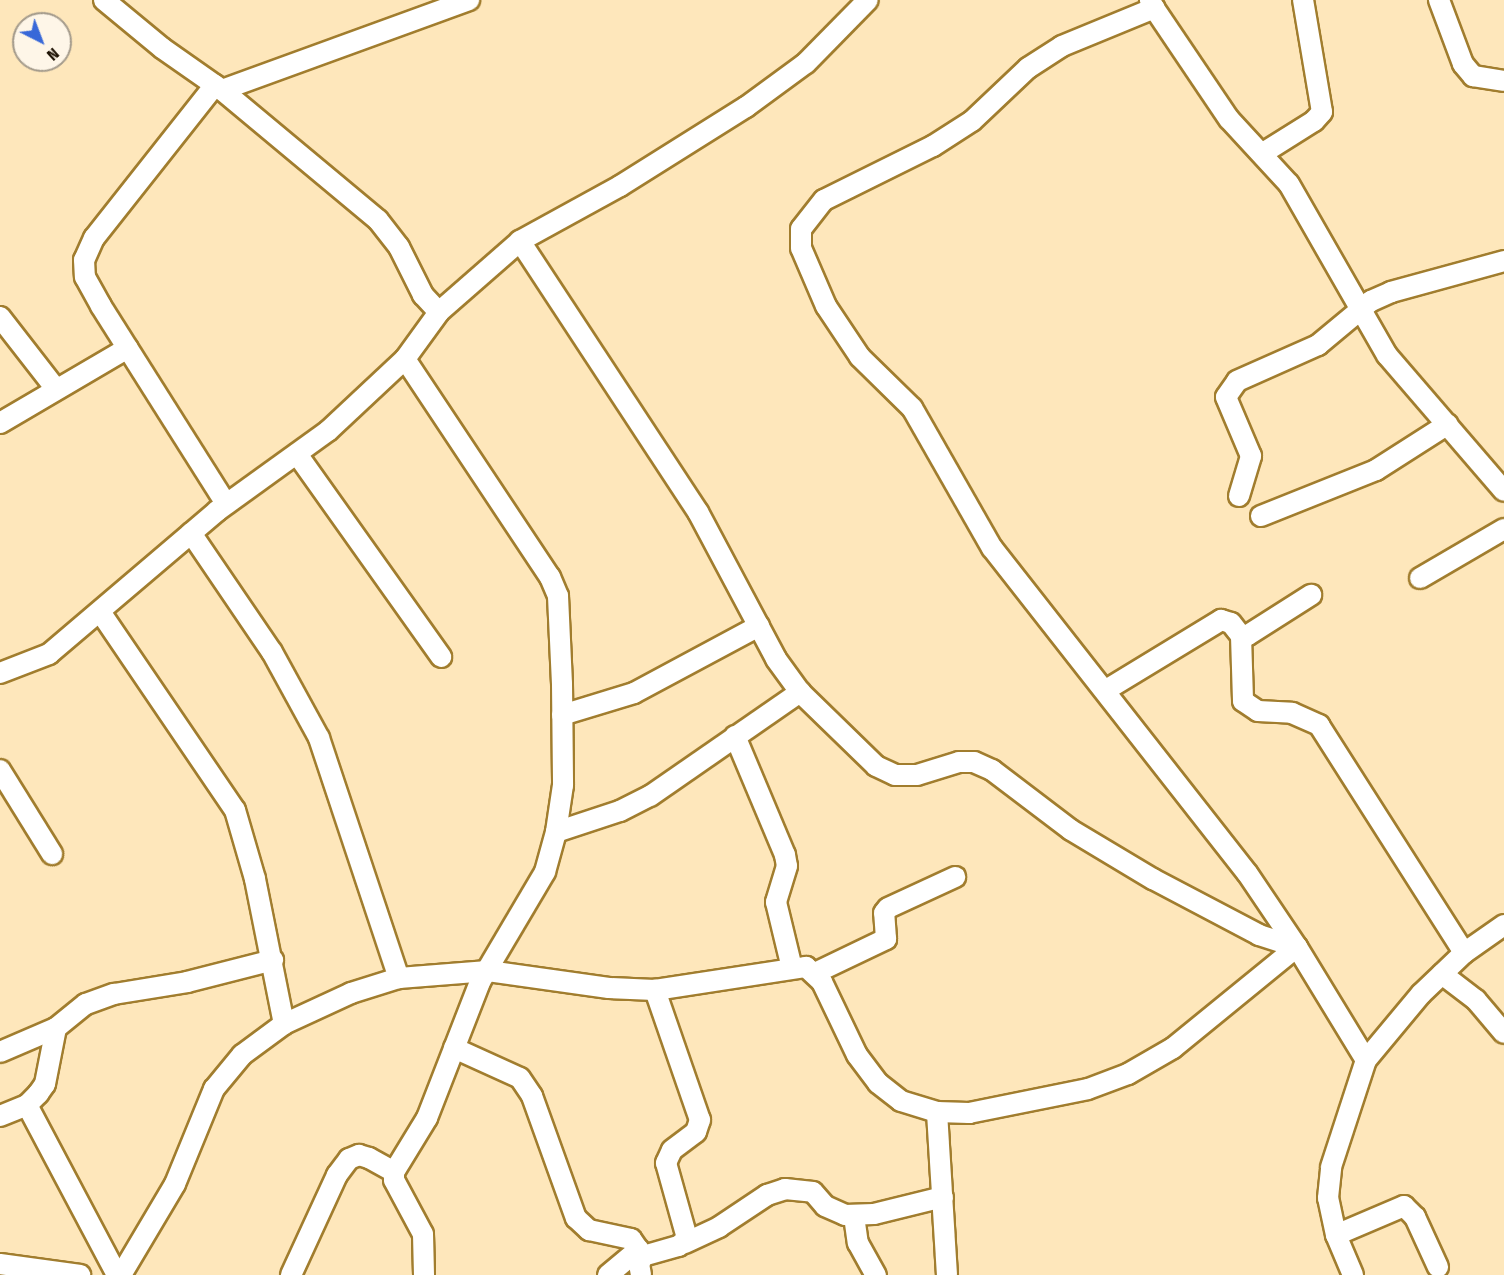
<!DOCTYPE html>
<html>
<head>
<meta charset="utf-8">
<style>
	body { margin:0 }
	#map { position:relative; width:1504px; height:1275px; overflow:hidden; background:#fee7bb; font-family:"Fira Sans Condensed",sans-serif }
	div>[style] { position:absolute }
	.roads { filter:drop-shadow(2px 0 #a17d2e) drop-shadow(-2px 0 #a17d2e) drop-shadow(0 2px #a17d2e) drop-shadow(0 -2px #a17d2e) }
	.minor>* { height:20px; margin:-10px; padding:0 10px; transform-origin:10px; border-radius:10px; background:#fff }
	span { translate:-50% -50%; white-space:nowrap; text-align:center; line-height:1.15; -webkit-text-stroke:5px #fef6e8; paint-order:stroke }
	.north { position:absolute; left:12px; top:12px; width:60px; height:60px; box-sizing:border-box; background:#fef6e8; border:2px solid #a39a8b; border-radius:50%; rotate:138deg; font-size:16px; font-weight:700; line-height:24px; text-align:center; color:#1a0f00 }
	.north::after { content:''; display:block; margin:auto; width:21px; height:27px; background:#3868d8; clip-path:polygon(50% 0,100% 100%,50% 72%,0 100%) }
</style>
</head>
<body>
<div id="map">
	<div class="roads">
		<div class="minor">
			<div style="left:104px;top:0;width:75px;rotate:39.6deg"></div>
			<div style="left:162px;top:48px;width:73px;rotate:35deg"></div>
			<div style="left:222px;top:90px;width:203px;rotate:39.8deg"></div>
			<div style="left:378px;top:220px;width:34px;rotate:52deg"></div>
			<div style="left:399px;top:247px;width:54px;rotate:63.4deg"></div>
			<div style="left:423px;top:295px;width:23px;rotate:47deg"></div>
			<div style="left:1439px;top:0;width:68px;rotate:69.4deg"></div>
			<div style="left:1463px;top:64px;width:16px;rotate:50deg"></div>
			<div style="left:1473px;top:76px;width:31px;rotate:9deg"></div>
			<div style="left:1154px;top:8px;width:134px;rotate:56deg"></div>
			<div style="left:1229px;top:119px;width:88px;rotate:47.3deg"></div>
			<div style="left:1289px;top:184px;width:197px;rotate:60.2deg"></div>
			<div style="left:1387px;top:355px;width:179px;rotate:49.3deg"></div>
			<div style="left:215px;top:85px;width:195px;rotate:128.3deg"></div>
			<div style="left:94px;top:238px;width:24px;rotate:114deg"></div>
			<div style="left:84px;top:260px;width:17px;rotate:87deg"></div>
			<div style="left:85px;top:277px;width:33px;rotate:61deg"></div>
			<div style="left:101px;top:306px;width:234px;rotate:57.7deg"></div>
			<div style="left:222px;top:90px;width:263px;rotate:-20deg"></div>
			<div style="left:1263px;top:153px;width:60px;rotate:-32.1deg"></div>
			<div style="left:1314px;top:121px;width:12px;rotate:-48deg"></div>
			<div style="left:1322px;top:112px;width:114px;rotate:-99.6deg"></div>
			<div style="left:520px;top:241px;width:324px;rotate:56.7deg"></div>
			<div style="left:698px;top:512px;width:166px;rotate:62deg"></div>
			<div style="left:776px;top:659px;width:41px;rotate:54deg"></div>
			<div style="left:800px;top:692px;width:106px;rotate:44.2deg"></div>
			<div style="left:876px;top:766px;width:21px;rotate:25deg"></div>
			<div style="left:895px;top:775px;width:22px"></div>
			<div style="left:917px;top:775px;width:44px;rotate:-17.2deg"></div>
			<div style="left:959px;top:762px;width:15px"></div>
			<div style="left:974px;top:762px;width:20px;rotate:24deg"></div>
			<div style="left:992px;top:770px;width:99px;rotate:37.2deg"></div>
			<div style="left:1071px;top:830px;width:96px;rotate:30.9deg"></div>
			<div style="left:1153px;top:879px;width:120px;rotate:27.8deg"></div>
			<div style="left:1259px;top:935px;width:40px;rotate:18deg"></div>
			<div style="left:1297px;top:947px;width:89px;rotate:-124deg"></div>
			<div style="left:1247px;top:873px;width:413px;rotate:-128.1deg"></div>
			<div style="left:992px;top:548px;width:161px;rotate:-119.7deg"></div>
			<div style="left:912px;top:408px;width:73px;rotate:-135.6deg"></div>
			<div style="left:860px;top:357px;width:61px;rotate:-123.7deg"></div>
			<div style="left:826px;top:306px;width:63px;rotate:-113.3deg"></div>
			<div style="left:801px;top:248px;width:19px;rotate:-90deg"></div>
			<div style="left:801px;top:229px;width:37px;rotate:-52deg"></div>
			<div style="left:824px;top:200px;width:122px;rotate:-26.4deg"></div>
			<div style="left:933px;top:146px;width:46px;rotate:-32.7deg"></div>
			<div style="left:972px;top:121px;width:77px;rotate:-43.4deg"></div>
			<div style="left:1028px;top:68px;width:40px;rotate:-32.9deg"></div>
			<div style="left:1062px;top:46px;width:100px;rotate:-22.4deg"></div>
			<div style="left:1154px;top:8px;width:9px;rotate:-117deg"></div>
			<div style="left:0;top:317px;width:91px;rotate:52.1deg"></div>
			<div style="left:405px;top:359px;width:262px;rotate:56.4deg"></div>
			<div style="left:550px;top:577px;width:21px;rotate:67deg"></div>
			<div style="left:558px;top:596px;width:88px;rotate:87.4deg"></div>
			<div style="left:562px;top:684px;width:101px;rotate:89.4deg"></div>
			<div style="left:563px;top:785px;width:48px;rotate:98.5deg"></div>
			<div style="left:556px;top:832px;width:41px;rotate:105.4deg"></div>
			<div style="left:545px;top:872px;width:128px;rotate:120.6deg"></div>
			<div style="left:480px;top:982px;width:146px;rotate:111.3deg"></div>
			<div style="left:427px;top:1118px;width:63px;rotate:121.4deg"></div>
			<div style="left:394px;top:1172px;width:8px;rotate:90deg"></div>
			<div style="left:394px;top:1180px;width:61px;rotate:61.8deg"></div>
			<div style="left:423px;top:1234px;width:41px;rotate:88.6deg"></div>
			<div style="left:0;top:423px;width:148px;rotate:-30.4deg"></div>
			<div style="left:297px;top:454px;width:249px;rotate:54.6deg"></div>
			<div style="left:1239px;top:496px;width:42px;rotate:-73.3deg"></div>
			<div style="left:1251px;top:456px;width:64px;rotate:-113deg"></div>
			<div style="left:1226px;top:397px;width:19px;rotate:-55deg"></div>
			<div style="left:1237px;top:381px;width:89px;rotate:-24deg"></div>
			<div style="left:1318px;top:345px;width:69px;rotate:-39.7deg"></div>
			<div style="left:1371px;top:301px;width:22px;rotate:-24deg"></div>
			<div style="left:1391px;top:292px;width:117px;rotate:-15.3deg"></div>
			<div style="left:1261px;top:516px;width:124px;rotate:-21.8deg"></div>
			<div style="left:1376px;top:470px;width:85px;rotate:-32.6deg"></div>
			<div style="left:191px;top:533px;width:144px;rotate:55.8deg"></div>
			<div style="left:272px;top:652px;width:98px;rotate:61.3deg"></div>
			<div style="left:319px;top:738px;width:253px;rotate:71.6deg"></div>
			<div style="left:1420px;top:578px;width:97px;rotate:-30.3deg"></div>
			<div style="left:101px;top:613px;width:238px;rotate:55.8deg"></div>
			<div style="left:235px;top:810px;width:72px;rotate:73.8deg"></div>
			<div style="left:255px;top:879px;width:148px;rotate:78.7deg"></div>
			<div style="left:1241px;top:636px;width:65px;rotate:88.2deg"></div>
			<div style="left:1243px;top:701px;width:18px;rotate:34deg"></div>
			<div style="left:1258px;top:711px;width:34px;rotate:3deg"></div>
			<div style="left:1292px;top:713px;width:30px;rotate:24deg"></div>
			<div style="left:1319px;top:725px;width:270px;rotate:57.5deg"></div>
			<div style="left:0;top:673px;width:53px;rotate:-21.2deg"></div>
			<div style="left:49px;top:654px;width:221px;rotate:-40.4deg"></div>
			<div style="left:217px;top:511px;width:137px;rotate:-35.8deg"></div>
			<div style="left:328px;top:431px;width:105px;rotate:-43.1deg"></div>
			<div style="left:405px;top:359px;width:58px;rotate:-54.1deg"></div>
			<div style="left:439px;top:312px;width:108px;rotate:-41.2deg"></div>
			<div style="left:520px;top:241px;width:114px;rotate:-28.8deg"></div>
			<div style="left:620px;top:186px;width:149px;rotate:-32.1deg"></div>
			<div style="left:746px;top:107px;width:74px;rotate:-36.3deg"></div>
			<div style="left:806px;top:63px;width:88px;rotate:-45.5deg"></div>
			<div style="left:1106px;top:690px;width:135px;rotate:-31.3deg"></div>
			<div style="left:1221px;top:620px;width:10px;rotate:17deg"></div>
			<div style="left:1231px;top:623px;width:16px;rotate:52deg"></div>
			<div style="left:1241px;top:636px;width:7px;rotate:-8deg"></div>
			<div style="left:1248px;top:635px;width:75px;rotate:-32.4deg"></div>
			<div style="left:562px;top:715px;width:75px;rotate:-17deg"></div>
			<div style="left:634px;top:693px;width:142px;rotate:-28.2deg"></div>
			<div style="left:735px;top:736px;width:129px;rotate:67.2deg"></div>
			<div style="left:785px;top:855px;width:11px;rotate:80deg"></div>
			<div style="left:787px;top:866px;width:38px;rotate:107deg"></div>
			<div style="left:776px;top:902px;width:68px;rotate:76.4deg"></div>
			<div style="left:0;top:770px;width:99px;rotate:58.2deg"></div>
			<div style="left:556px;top:832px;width:67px;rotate:-18.2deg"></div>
			<div style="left:620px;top:811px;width:34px;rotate:-27deg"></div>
			<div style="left:650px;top:796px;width:183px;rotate:-34.7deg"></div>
			<div style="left:815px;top:973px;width:79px;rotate:-25.6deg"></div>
			<div style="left:886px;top:939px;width:26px;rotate:-94deg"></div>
			<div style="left:884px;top:913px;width:6px;rotate:-51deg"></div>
			<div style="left:888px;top:908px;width:74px;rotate:-24.8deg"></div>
			<div style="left:1442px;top:974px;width:43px;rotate:37.4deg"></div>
			<div style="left:1476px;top:1000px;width:43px;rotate:49.7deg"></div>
			<div style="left:454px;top:1048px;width:72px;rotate:24.4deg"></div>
			<div style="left:520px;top:1078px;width:22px;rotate:56deg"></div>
			<div style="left:532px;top:1096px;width:130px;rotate:70.2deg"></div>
			<div style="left:576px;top:1218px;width:18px;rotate:43deg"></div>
			<div style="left:589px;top:1230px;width:43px;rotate:12.1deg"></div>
			<div style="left:631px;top:1239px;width:21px;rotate:55deg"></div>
			<div style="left:0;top:1052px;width:61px;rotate:-23.2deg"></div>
			<div style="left:27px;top:1105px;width:192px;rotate:62.1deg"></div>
			<div style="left:937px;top:1112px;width:163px;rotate:86.5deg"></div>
			<div style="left:0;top:1116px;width:29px;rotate:-22deg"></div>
			<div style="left:27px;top:1105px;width:16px;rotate:-45deg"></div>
			<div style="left:38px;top:1094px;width:12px;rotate:-55deg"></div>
			<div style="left:45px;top:1084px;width:57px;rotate:-78.9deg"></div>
			<div style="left:56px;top:1028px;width:38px;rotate:-39deg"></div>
			<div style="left:86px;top:1004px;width:30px;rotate:-20deg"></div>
			<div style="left:114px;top:994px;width:74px;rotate:-9.3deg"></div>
			<div style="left:187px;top:982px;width:89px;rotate:-14.3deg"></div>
			<div style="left:854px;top:1216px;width:27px;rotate:82deg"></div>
			<div style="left:858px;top:1243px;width:37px;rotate:61deg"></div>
			<div style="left:1336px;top:1235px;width:74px;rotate:-23.1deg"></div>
			<div style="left:1404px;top:1206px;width:16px;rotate:45deg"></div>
			<div style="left:1415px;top:1217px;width:55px;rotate:65.3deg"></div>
			<div style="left:685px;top:1243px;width:38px;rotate:-25deg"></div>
			<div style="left:719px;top:1227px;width:58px;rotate:-33.7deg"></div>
			<div style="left:767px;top:1195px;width:19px;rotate:-18deg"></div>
			<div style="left:785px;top:1189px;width:28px;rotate:6deg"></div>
			<div style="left:813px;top:1192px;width:18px;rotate:49deg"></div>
			<div style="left:825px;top:1206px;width:22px;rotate:24deg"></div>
			<div style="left:845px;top:1215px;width:29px;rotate:-2deg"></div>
			<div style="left:874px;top:1214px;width:71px;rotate:-13.8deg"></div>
			<div style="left:0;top:1264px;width:81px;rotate:7.8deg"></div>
			<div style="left:121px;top:1275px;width:106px;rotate:-59.3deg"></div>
			<div style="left:175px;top:1184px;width:103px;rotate:-67.7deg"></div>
			<div style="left:214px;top:1089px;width:44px;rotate:-50.5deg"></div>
			<div style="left:242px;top:1055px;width:52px;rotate:-36.4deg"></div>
			<div style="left:284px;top:1024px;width:74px;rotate:-24.8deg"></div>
			<div style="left:351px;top:993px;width:50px;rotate:-17.4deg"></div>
			<div style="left:399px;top:978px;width:89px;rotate:-4.5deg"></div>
			<div style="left:488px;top:971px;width:122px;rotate:8deg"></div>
			<div style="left:609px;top:988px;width:46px;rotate:2.5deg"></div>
			<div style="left:655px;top:990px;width:153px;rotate:-8.7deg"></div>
			<div style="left:806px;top:967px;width:22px;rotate:43deg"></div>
			<div style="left:822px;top:982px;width:81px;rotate:64.4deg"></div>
			<div style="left:857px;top:1055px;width:35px;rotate:53deg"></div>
			<div style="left:878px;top:1083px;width:29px;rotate:38deg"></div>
			<div style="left:901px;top:1101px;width:38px;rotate:17deg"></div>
			<div style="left:937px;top:1112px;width:32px;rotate:2deg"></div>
			<div style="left:969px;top:1113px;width:121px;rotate:-11.4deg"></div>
			<div style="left:1088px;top:1089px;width:43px;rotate:-20.6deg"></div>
			<div style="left:1128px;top:1074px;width:52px;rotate:-30deg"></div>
			<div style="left:1173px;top:1048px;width:160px;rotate:-39.2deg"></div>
			<div style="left:1297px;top:947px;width:132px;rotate:58.6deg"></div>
			<div style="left:1366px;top:1060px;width:86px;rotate:-50.2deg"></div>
			<div style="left:1421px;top:994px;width:59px;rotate:-43.6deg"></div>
			<div style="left:1464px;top:953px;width:49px;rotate:-35deg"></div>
			<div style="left:291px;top:1275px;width:110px;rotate:-65.3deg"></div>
			<div style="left:337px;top:1175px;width:20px;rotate:-53deg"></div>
			<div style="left:349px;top:1159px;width:11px;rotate:-22deg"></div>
			<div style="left:359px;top:1155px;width:10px;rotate:17deg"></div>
			<div style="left:369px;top:1158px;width:29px;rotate:29deg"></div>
			<div style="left:608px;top:1275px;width:40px;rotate:-40deg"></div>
			<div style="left:641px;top:1275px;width:11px;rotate:-100deg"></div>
			<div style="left:639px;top:1264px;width:9px;rotate:-63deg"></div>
			<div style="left:643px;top:1256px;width:37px;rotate:-16deg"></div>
			<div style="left:679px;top:1246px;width:11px;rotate:-45deg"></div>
			<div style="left:687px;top:1238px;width:78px;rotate:-105.6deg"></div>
			<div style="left:666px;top:1163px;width:14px;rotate:-65deg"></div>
			<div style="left:672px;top:1150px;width:30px;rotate:-37deg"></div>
			<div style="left:696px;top:1132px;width:13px;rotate:-72deg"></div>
			<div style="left:700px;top:1120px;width:138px;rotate:-109.1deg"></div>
			<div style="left:1353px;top:1275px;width:43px;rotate:-113deg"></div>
			<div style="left:1336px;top:1235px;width:38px;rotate:-102deg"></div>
			<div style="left:1328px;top:1198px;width:31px;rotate:-84deg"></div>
			<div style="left:1331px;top:1167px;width:113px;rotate:-71.9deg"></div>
		</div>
	</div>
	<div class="north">N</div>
</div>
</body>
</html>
